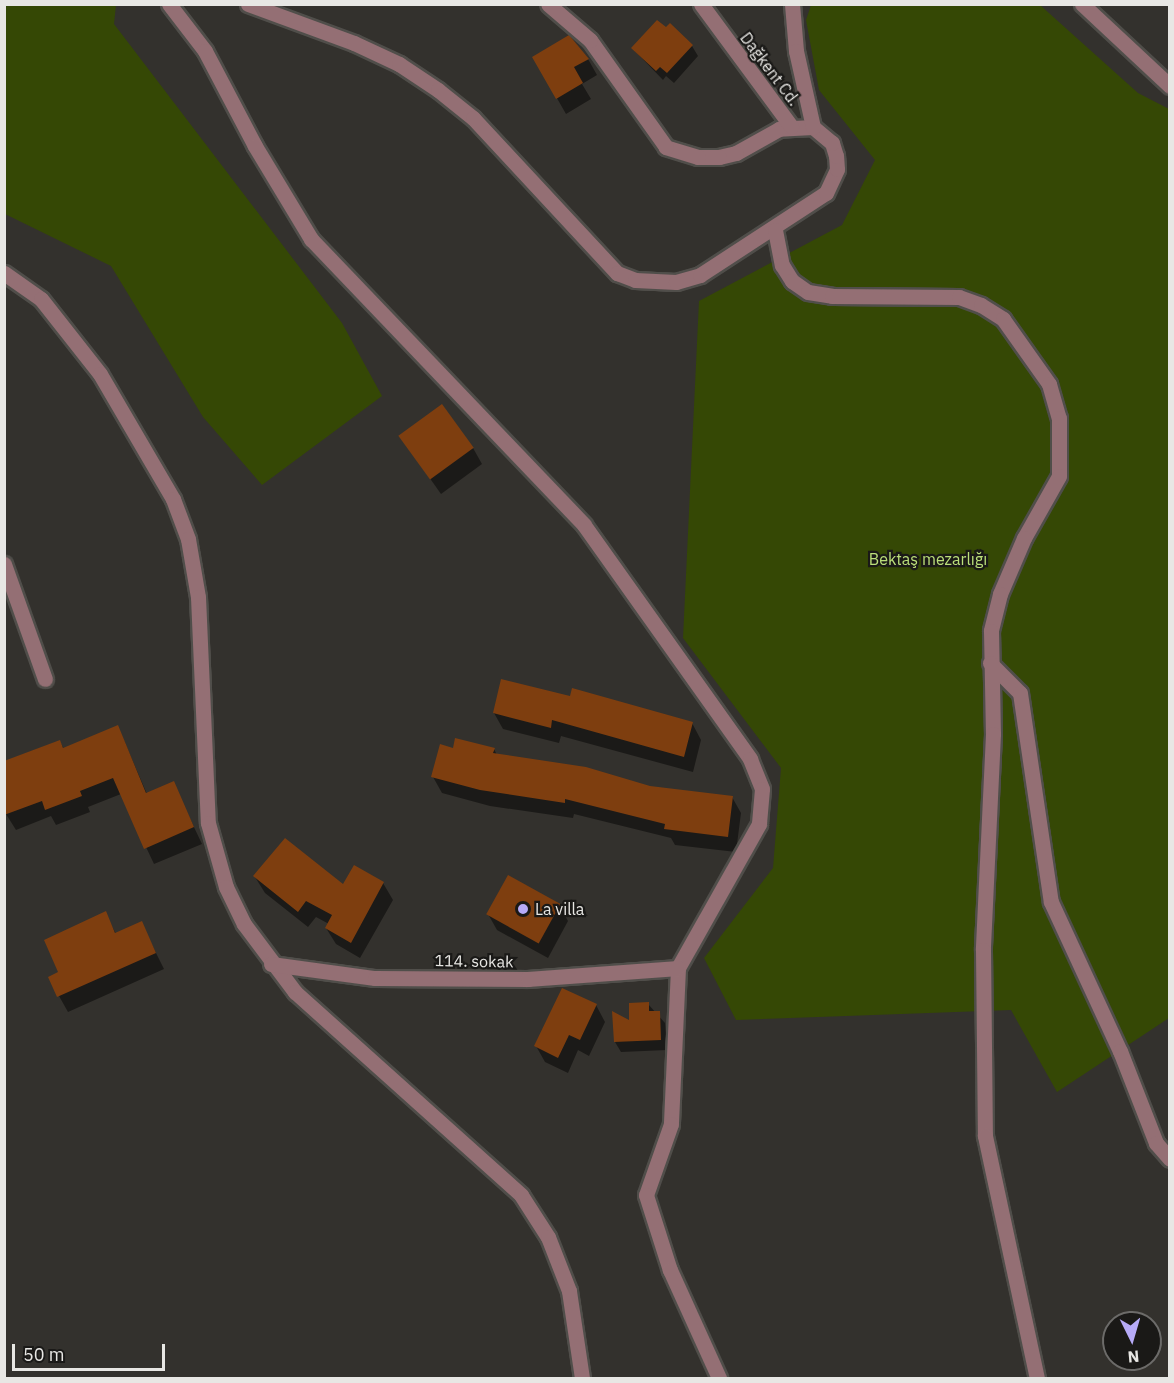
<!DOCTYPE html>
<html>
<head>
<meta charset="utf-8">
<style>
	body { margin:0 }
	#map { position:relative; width:1174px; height:1383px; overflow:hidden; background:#33312d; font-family:"IBM Plex Sans",sans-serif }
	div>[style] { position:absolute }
	.green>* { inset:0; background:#354805 }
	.shadow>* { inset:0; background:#0007 }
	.building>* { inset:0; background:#7e3e0f; transform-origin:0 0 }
	.roads { filter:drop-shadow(2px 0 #504e4a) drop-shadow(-2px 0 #504e4a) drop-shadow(0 2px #504e4a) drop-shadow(0 -2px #504e4a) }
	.minor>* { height:15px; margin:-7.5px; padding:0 7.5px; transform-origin:7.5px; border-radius:7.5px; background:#946f74 }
	.dots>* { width:16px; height:16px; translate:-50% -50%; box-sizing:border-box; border:3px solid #1a1917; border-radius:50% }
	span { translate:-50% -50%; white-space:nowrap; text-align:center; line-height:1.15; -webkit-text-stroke:4.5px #1a1917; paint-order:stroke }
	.street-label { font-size:16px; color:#e8e7e4 }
	.park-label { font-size:16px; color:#bbdf7a }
	.poi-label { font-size:16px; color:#e8e7e4 }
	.left { translate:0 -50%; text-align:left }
	.frame { position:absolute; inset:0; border:6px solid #e8e7e4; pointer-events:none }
	.north { position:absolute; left:1102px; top:1311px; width:60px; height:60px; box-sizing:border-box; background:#1a1917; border:2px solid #6c6b69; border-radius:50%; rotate:175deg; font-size:16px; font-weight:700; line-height:24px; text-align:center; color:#e8e7e4 }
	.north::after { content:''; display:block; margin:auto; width:21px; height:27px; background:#b7abf8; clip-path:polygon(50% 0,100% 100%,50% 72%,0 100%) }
	.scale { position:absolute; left:12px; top:1344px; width:153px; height:27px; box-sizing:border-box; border:3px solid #e8e7e4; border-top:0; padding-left:8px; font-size:18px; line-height:21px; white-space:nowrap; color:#e8e7e4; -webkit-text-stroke:4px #1a1917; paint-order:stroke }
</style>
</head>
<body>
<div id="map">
	<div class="green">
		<div style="clip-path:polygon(4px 5px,116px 5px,114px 24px,342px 323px,382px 396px,262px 485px,203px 417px,111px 266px,5px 214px)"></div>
		<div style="clip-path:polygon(811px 5px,1040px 5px,1138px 93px,1169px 109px,1169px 1018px,1057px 1092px,1011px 1010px,736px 1020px,704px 958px,773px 868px,781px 768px,683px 638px,699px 301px,842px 225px,875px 160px,819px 90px,806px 20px)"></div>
	</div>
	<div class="shadow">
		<div style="clip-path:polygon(692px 46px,698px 56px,674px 83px,666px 76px,663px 80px,633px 49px)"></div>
		<div style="clip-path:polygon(534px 58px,588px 59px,597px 75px,582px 84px,591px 99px,566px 114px)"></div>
		<div style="clip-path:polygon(400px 436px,473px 448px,482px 464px,441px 494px)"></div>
		<div style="clip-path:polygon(571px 698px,692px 723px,701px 740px,693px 772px,561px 736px,559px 743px,503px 729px,494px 713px)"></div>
		<div style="clip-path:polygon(118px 727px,147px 794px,173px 783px,202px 844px,154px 864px,121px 794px,88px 807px,90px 812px,56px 825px,51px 816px,16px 830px,6px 814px,60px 742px,64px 749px)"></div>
		<div style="clip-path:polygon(454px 749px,494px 749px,497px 755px,649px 787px,732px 797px,741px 813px,736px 852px,675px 845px,671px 838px,574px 814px,573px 818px,490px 806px,442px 793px,433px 777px)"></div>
		<div style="clip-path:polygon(354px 867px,383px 883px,393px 900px,360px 958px,336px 944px,326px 928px,329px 924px,316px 917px,308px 927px,265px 893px,255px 877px,344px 886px)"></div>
		<div style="clip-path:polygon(559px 905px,568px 921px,548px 958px,497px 930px,488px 914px)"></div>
		<div style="clip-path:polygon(105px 913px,116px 934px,141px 923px,164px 969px,68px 1012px,59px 996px,60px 973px)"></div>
		<div style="clip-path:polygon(648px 1004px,665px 1023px,667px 1050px,621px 1052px,615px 1042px)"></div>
		<div style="clip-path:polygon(596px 1005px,605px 1022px,589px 1056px,578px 1050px,568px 1073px,545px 1062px,536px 1046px)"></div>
	</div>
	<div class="building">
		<div style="clip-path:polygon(657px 20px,666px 27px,670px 23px,693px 45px,667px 73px,660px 67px,656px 71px,631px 48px)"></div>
		<div style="clip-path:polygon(569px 35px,589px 59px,574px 67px,583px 83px,556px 99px,532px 57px)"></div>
		<div style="left:442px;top:404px;width:54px;height:54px;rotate:54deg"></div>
		<div style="clip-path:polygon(501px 679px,570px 696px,572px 688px,693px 722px,684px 757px,552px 720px,551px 728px,493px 713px)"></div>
		<div style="clip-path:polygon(118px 725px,146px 793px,174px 781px,194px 827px,144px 849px,113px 778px,80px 791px,82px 796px,45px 810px,42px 801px,4px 815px,4px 761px,60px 740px,63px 748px)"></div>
		<div style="clip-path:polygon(455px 738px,495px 748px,493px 753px,586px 767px,650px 786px,733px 796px,728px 837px,664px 829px,665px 824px,565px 799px,565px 803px,480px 790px,431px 777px,440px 744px,453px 748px)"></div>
		<div style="clip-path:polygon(285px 838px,343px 884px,354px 865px,384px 882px,351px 943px,325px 928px,332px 915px,306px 901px,298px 912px,253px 876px)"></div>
		<div style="left:508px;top:875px;width:60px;height:45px;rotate:29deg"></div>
		<div style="clip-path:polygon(106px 911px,115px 933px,142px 921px,156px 953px,57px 997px,48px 977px,58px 972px,44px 940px)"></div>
		<div style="clip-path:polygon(562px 988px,597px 1004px,580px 1040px,569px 1035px,558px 1058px,534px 1046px)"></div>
		<div style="clip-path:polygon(649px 1002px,649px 1011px,660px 1011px,661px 1040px,614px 1042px,612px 1011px,629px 1020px,629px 1003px)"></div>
	</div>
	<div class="roads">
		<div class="minor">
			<div style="left:169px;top:4px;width:59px;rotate:52.5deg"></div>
			<div style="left:205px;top:51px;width:107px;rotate:62.2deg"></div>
			<div style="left:255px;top:146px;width:109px;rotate:58.9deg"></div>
			<div style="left:311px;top:239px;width:395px;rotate:46.3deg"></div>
			<div style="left:584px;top:525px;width:287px;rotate:54.6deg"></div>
			<div style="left:750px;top:759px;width:32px;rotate:68deg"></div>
			<div style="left:762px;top:789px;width:35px;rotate:95deg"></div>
			<div style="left:759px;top:824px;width:165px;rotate:119.4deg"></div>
			<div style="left:678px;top:968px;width:156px;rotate:92.6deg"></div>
			<div style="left:671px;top:1124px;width:75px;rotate:109.4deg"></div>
			<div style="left:646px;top:1195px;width:79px;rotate:72.3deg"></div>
			<div style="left:670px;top:1270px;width:119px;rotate:65.6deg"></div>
			<div style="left:248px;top:4px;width:113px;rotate:20.2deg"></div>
			<div style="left:354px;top:43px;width:50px;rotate:25deg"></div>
			<div style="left:399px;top:64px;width:47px;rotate:33.7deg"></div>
			<div style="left:438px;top:90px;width:45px;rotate:38.7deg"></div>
			<div style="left:473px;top:118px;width:212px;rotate:47.1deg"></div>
			<div style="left:617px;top:273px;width:19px;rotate:21deg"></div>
			<div style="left:635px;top:280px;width:41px;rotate:2.8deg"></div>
			<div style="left:676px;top:282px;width:25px;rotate:-16deg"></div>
			<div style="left:700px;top:275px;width:150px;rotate:-33.1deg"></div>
			<div style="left:826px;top:193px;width:26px;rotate:-65deg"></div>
			<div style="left:837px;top:169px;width:13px;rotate:-94deg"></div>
			<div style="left:836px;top:156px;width:14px;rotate:-107deg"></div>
			<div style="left:832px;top:143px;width:25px;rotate:-140deg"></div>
			<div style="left:813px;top:127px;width:34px;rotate:177deg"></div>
			<div style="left:779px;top:129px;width:49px;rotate:150.8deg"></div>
			<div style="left:736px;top:153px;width:17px;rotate:167deg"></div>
			<div style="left:719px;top:157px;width:21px;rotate:180deg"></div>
			<div style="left:698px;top:157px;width:34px;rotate:-163deg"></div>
			<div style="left:666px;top:147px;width:131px;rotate:-125.4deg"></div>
			<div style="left:590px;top:40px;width:55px;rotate:-139.4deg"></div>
			<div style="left:701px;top:4px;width:152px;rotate:53.6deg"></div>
			<div style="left:792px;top:4px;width:47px;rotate:85.1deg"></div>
			<div style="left:796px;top:51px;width:78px;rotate:77.4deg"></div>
			<div style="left:1082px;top:4px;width:120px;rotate:43deg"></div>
			<div style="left:775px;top:230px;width:36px;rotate:79deg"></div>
			<div style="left:782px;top:265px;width:19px;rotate:58deg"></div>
			<div style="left:792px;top:281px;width:19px;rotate:35deg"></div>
			<div style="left:808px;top:292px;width:24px;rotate:9deg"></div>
			<div style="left:832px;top:296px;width:127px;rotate:0.5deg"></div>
			<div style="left:959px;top:297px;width:23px;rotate:20deg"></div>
			<div style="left:981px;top:305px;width:26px;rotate:32deg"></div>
			<div style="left:1003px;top:319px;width:80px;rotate:54.7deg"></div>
			<div style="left:1049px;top:384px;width:35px;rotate:74deg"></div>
			<div style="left:1059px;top:418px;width:58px;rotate:90deg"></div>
			<div style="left:1059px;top:476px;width:71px;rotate:119.4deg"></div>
			<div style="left:1024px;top:538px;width:61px;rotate:113.2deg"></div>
			<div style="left:1000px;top:594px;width:38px;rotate:104deg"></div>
			<div style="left:991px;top:631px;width:103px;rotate:88.9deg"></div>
			<div style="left:993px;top:734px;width:216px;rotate:92.7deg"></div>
			<div style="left:983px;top:950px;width:186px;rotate:89.4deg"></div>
			<div style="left:985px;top:1136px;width:248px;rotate:77.9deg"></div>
			<div style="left:4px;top:273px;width:45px;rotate:35.1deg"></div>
			<div style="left:41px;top:299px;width:95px;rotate:51.8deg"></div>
			<div style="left:100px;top:374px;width:145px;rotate:59.7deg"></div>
			<div style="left:173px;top:499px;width:43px;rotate:69.4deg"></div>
			<div style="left:188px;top:539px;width:59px;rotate:80.2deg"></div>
			<div style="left:198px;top:597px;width:226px;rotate:87.5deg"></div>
			<div style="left:208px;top:823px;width:66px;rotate:74.3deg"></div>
			<div style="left:226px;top:887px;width:41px;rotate:64.1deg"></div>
			<div style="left:244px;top:924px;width:85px;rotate:53.1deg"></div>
			<div style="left:295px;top:992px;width:304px;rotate:41.9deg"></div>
			<div style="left:521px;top:1195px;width:50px;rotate:57.3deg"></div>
			<div style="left:548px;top:1237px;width:58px;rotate:68.7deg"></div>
			<div style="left:569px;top:1291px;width:88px;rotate:81.5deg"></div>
			<div style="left:4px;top:564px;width:122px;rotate:70.4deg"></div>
			<div style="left:990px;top:663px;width:42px;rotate:45deg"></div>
			<div style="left:1020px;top:693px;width:211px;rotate:81.6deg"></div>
			<div style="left:1051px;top:902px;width:164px;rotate:65.2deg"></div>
			<div style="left:1120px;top:1051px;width:99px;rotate:68.6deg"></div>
			<div style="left:1156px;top:1143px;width:21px;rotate:49deg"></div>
			<div style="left:271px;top:964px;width:105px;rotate:7.7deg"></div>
			<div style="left:375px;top:978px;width:153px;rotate:0.4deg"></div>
			<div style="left:528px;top:979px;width:150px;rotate:-4.2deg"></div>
		</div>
	</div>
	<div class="dots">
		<div style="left:523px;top:909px;background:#b7abf8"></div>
	</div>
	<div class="street-label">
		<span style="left:770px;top:69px;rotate:53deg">Dağkent Cd.</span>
		<span style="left:474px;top:961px;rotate:1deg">114. sokak</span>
	</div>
	<div class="park-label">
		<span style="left:928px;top:559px">Bektaş mezarlığı</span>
	</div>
	<div class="poi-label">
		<span class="left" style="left:535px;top:909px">La villa</span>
	</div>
	<div class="frame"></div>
	<div class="north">N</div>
	<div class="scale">50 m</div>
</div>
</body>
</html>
